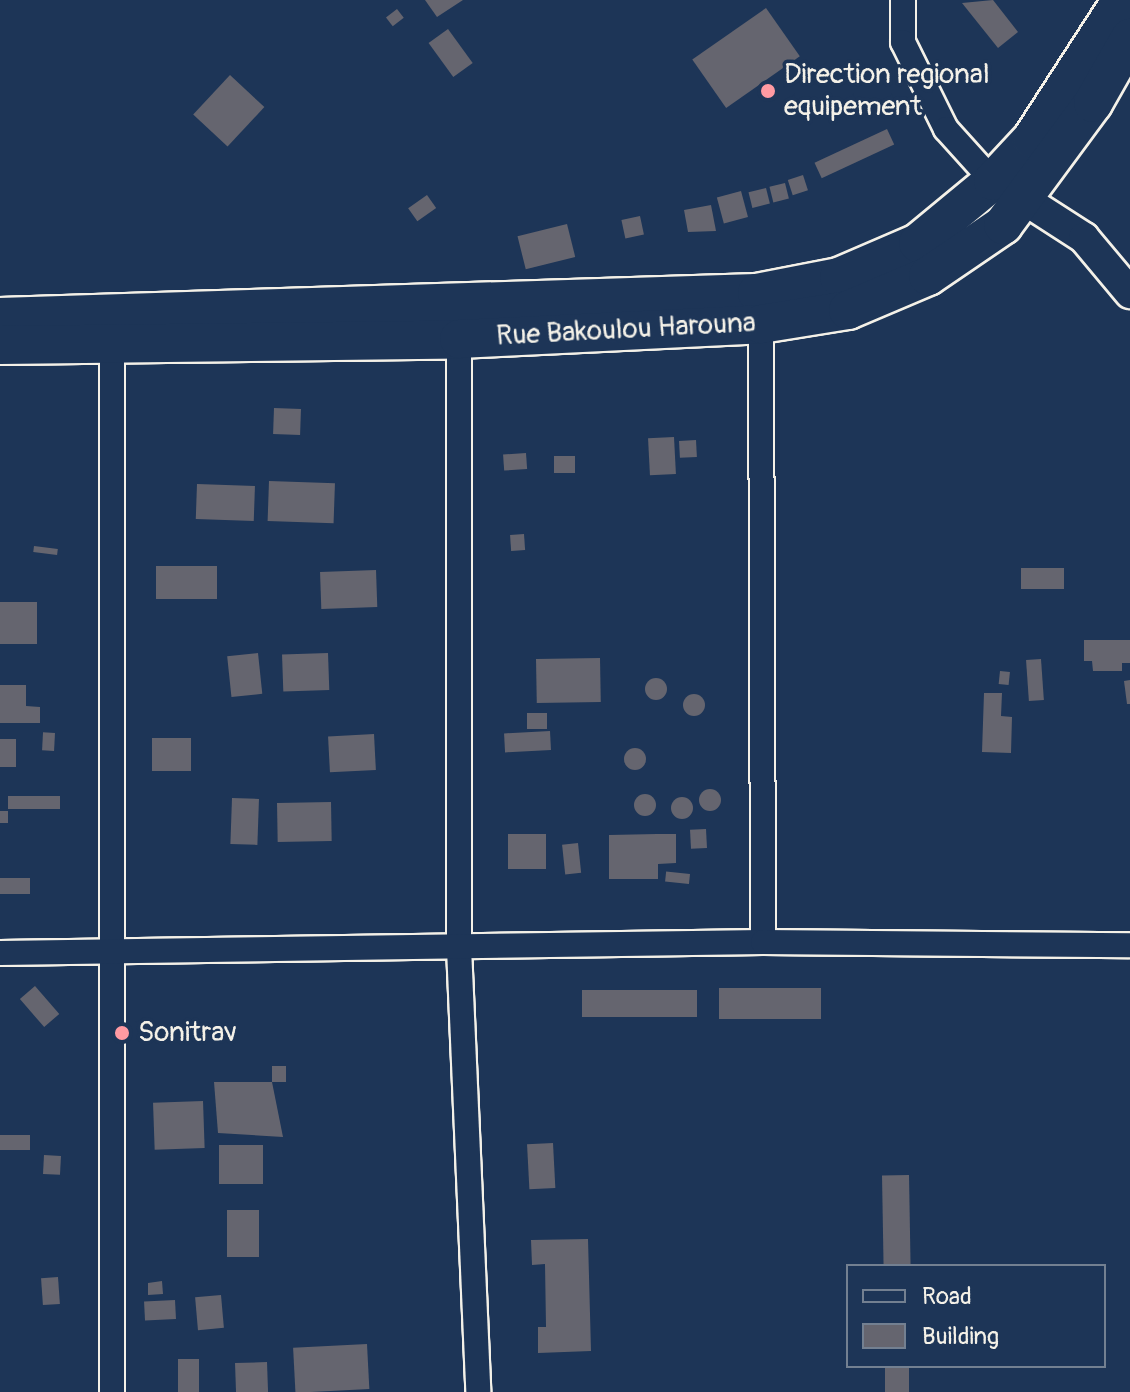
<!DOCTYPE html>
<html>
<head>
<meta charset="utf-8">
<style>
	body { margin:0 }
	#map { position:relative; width:1130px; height:1392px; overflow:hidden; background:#1d3557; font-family:Pangolin,sans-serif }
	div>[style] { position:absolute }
	.building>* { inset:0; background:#65656f; transform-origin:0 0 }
	.round { border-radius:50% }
	.roads { filter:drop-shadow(2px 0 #f4f1e8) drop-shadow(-2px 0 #f4f1e8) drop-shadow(0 2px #f4f1e8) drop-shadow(0 -2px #f4f1e8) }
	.minor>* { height:24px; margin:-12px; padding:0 12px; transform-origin:12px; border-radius:12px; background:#1d3557 }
	.tertiary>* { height:30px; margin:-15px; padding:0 15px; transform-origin:15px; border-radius:15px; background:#1d3557 }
	.trunk>* { height:38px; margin:-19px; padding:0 19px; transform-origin:19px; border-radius:19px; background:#1d3557 }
	.dots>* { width:22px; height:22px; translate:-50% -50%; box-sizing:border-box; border:4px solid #1d3557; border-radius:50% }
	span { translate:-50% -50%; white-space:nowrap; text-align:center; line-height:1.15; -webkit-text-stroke:7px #1d3557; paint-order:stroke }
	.poi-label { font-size:28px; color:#f4f1e8 }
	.left { translate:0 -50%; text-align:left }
	.street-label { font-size:28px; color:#f4f1e8 }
	.legend { position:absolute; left:846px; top:1264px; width:260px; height:104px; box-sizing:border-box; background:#1d3557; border:2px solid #738091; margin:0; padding:10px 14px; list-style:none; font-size:24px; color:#f4f1e8 }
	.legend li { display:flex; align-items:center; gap:16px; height:40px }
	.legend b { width:40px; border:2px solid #738091 }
</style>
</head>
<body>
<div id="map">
	<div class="building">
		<div style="clip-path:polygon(425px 0,463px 0,437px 17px)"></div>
		<div style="clip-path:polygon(993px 0,1018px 32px,998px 48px,962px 3px)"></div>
		<div style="left:766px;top:8px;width:59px;height:90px;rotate:55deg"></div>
		<div style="left:397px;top:9px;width:11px;height:14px;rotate:52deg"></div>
		<div style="left:448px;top:29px;width:42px;height:24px;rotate:54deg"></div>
		<div style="left:230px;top:75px;width:47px;height:54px;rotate:43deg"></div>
		<div style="left:887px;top:129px;width:17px;height:80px;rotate:65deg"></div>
		<div style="left:803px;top:175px;width:16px;height:16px;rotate:72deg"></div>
		<div style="left:785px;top:183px;width:16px;height:16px;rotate:76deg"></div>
		<div style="left:766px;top:188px;width:16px;height:18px;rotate:76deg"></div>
		<div style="left:741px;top:191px;width:27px;height:25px;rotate:75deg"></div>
		<div style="left:427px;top:195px;width:16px;height:23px;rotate:55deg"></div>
		<div style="clip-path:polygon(711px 205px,716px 231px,688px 232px,684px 210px)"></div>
		<div style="left:640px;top:216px;width:19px;height:19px;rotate:78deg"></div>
		<div style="left:567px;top:224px;width:34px;height:51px;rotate:76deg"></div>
		<div style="left:274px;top:408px;width:27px;height:26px;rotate:2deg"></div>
		<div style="left:674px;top:437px;width:37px;height:26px;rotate:87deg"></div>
		<div style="left:696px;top:440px;width:17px;height:17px;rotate:87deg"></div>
		<div style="left:526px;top:453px;width:16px;height:23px;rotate:86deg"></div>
		<div style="left:575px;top:456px;width:17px;height:21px;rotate:90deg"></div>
		<div style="left:269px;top:481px;width:66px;height:40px;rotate:2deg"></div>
		<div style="left:197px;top:484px;width:58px;height:35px;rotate:2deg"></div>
		<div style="left:524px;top:534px;width:16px;height:14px;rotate:86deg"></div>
		<div style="left:34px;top:546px;width:24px;height:6px;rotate:7deg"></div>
		<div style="left:217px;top:566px;width:33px;height:61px;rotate:90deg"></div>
		<div style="left:1064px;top:568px;width:21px;height:43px;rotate:90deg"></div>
		<div style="left:376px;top:570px;width:37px;height:56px;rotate:88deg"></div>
		<div style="left:0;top:602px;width:37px;height:42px"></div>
		<div style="clip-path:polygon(1084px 640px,1130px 640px,1130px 663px,1122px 663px,1122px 671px,1093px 671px,1092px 661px,1084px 661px)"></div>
		<div style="left:258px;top:653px;width:41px;height:31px;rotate:84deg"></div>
		<div style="left:328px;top:653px;width:37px;height:46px;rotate:88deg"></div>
		<div style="left:600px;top:658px;width:44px;height:64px;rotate:89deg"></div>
		<div style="left:1041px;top:659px;width:41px;height:15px;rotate:86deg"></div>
		<div style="left:1000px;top:671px;width:10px;height:13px;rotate:6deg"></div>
		<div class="round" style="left:645px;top:678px;width:22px;height:22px"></div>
		<div style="clip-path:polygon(1130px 680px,1130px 704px,1127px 704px,1124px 681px)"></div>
		<div style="clip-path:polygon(0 685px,26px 685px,26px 706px,40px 707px,40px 723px,0 723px)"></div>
		<div style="clip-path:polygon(984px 693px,1002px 693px,1001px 716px,1012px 717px,1011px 753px,982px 752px)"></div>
		<div class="round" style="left:683px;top:694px;width:22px;height:22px"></div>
		<div style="left:547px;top:713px;width:16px;height:20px;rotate:90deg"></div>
		<div style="left:550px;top:731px;width:19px;height:46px;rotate:87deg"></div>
		<div style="left:55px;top:733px;width:18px;height:12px;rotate:93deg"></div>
		<div style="left:374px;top:734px;width:36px;height:46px;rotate:87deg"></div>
		<div style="left:152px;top:738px;width:39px;height:33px"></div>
		<div style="left:0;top:739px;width:16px;height:28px"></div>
		<div class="round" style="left:624px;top:748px;width:22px;height:22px"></div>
		<div class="round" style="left:699px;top:789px;width:22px;height:22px"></div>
		<div class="round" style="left:634px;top:794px;width:22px;height:22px"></div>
		<div style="left:8px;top:796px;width:52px;height:13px"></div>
		<div class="round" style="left:671px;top:797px;width:22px;height:22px"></div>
		<div style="left:232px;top:798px;width:27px;height:46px;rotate:2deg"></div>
		<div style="left:331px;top:802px;width:39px;height:54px;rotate:89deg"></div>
		<div style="left:0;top:811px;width:8px;height:12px"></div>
		<div style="left:706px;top:829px;width:19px;height:16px;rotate:87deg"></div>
		<div style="left:508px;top:834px;width:38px;height:35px"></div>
		<div style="clip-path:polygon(657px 834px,676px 834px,676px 863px,658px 864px,658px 879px,609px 879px,609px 835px)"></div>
		<div style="left:578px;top:843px;width:30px;height:16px;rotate:84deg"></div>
		<div style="left:690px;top:874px;width:10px;height:24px;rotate:96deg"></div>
		<div style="left:0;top:878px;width:30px;height:16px"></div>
		<div style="left:35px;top:986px;width:37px;height:20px;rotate:49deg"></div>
		<div style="left:719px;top:988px;width:102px;height:31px"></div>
		<div style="left:582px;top:990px;width:115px;height:27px"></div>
		<div style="left:272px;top:1066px;width:14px;height:16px"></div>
		<div style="clip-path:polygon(214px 1082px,272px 1082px,283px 1137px,218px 1133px)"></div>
		<div style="left:203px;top:1101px;width:47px;height:50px;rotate:88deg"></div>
		<div style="left:0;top:1135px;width:30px;height:15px"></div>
		<div style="left:553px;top:1143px;width:45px;height:26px;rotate:87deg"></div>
		<div style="left:263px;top:1145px;width:39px;height:44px;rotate:90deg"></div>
		<div style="left:44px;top:1155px;width:17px;height:19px;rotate:3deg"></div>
		<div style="left:909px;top:1175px;width:91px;height:27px;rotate:89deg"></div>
		<div style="left:227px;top:1210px;width:32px;height:47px"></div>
		<div style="clip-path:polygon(588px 1239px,591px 1351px,538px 1353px,538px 1327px,546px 1327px,545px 1264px,532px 1265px,531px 1240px)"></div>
		<div style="left:58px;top:1277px;width:27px;height:17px;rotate:86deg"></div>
		<div style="clip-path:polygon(162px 1281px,163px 1294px,148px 1295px,148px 1283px)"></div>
		<div style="left:221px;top:1295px;width:33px;height:26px;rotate:85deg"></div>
		<div style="left:175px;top:1300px;width:19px;height:31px;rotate:87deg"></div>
		<div style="left:367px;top:1344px;width:45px;height:74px;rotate:87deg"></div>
		<div style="left:178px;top:1359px;width:21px;height:33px"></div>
		<div style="left:267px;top:1362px;width:30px;height:32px;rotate:88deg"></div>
		<div style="left:885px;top:1366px;width:24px;height:26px"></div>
	</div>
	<div class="roads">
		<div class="minor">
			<div style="left:903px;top:0;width:42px;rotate:90deg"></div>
			<div style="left:903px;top:42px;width:97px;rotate:63.7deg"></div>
			<div style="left:946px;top:129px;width:70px;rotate:47.9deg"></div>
			<div style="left:761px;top:324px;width:618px;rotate:89.81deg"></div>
			<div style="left:459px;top:339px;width:609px;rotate:90deg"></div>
			<div style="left:459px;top:948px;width:444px;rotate:87.5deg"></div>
			<div style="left:112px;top:342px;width:1050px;rotate:90deg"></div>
			<div style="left:0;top:953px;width:763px;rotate:-0.83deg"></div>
			<div style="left:763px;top:942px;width:367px;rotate:0.5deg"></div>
		</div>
		<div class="tertiary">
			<div style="left:1005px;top:187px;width:94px;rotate:32.8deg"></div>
			<div style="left:1084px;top:238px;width:72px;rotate:50.1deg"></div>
		</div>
		<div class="trunk">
			<div style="left:0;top:317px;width:757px;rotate:-1.82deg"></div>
			<div style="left:757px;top:293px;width:84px;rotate:-11deg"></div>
			<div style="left:839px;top:277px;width:86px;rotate:-23.3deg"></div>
			<div style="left:918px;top:243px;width:97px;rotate:-39.6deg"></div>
			<div style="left:993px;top:181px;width:57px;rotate:-47.1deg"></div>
			<div style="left:1032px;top:139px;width:166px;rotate:-57.1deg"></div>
			<div style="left:0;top:345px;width:459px;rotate:-0.7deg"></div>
			<div style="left:459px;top:339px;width:302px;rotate:-2.8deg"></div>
			<div style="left:761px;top:324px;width:88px;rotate:-9.1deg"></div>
			<div style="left:848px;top:310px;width:87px;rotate:-23deg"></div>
			<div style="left:928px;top:276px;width:91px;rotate:-34.2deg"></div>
			<div style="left:1003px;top:225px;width:152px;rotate:-53.6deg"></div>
			<div style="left:1093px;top:103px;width:75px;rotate:-60.4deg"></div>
		</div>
	</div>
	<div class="dots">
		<div style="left:768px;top:91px;background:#ff9aa2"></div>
		<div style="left:122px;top:1033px;background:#ff9aa2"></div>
	</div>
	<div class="poi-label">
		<span class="left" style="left:784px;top:91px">Direction regional<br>equipement</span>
		<span class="left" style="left:138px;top:1033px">Sonitrav</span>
	</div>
	<div class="street-label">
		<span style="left:626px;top:330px;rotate:-3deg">Rue Bakoulou Harouna</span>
	</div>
	<ul class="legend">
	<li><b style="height:10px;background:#1d3557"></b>Road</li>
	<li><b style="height:22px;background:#65656f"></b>Building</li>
	</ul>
</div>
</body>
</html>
